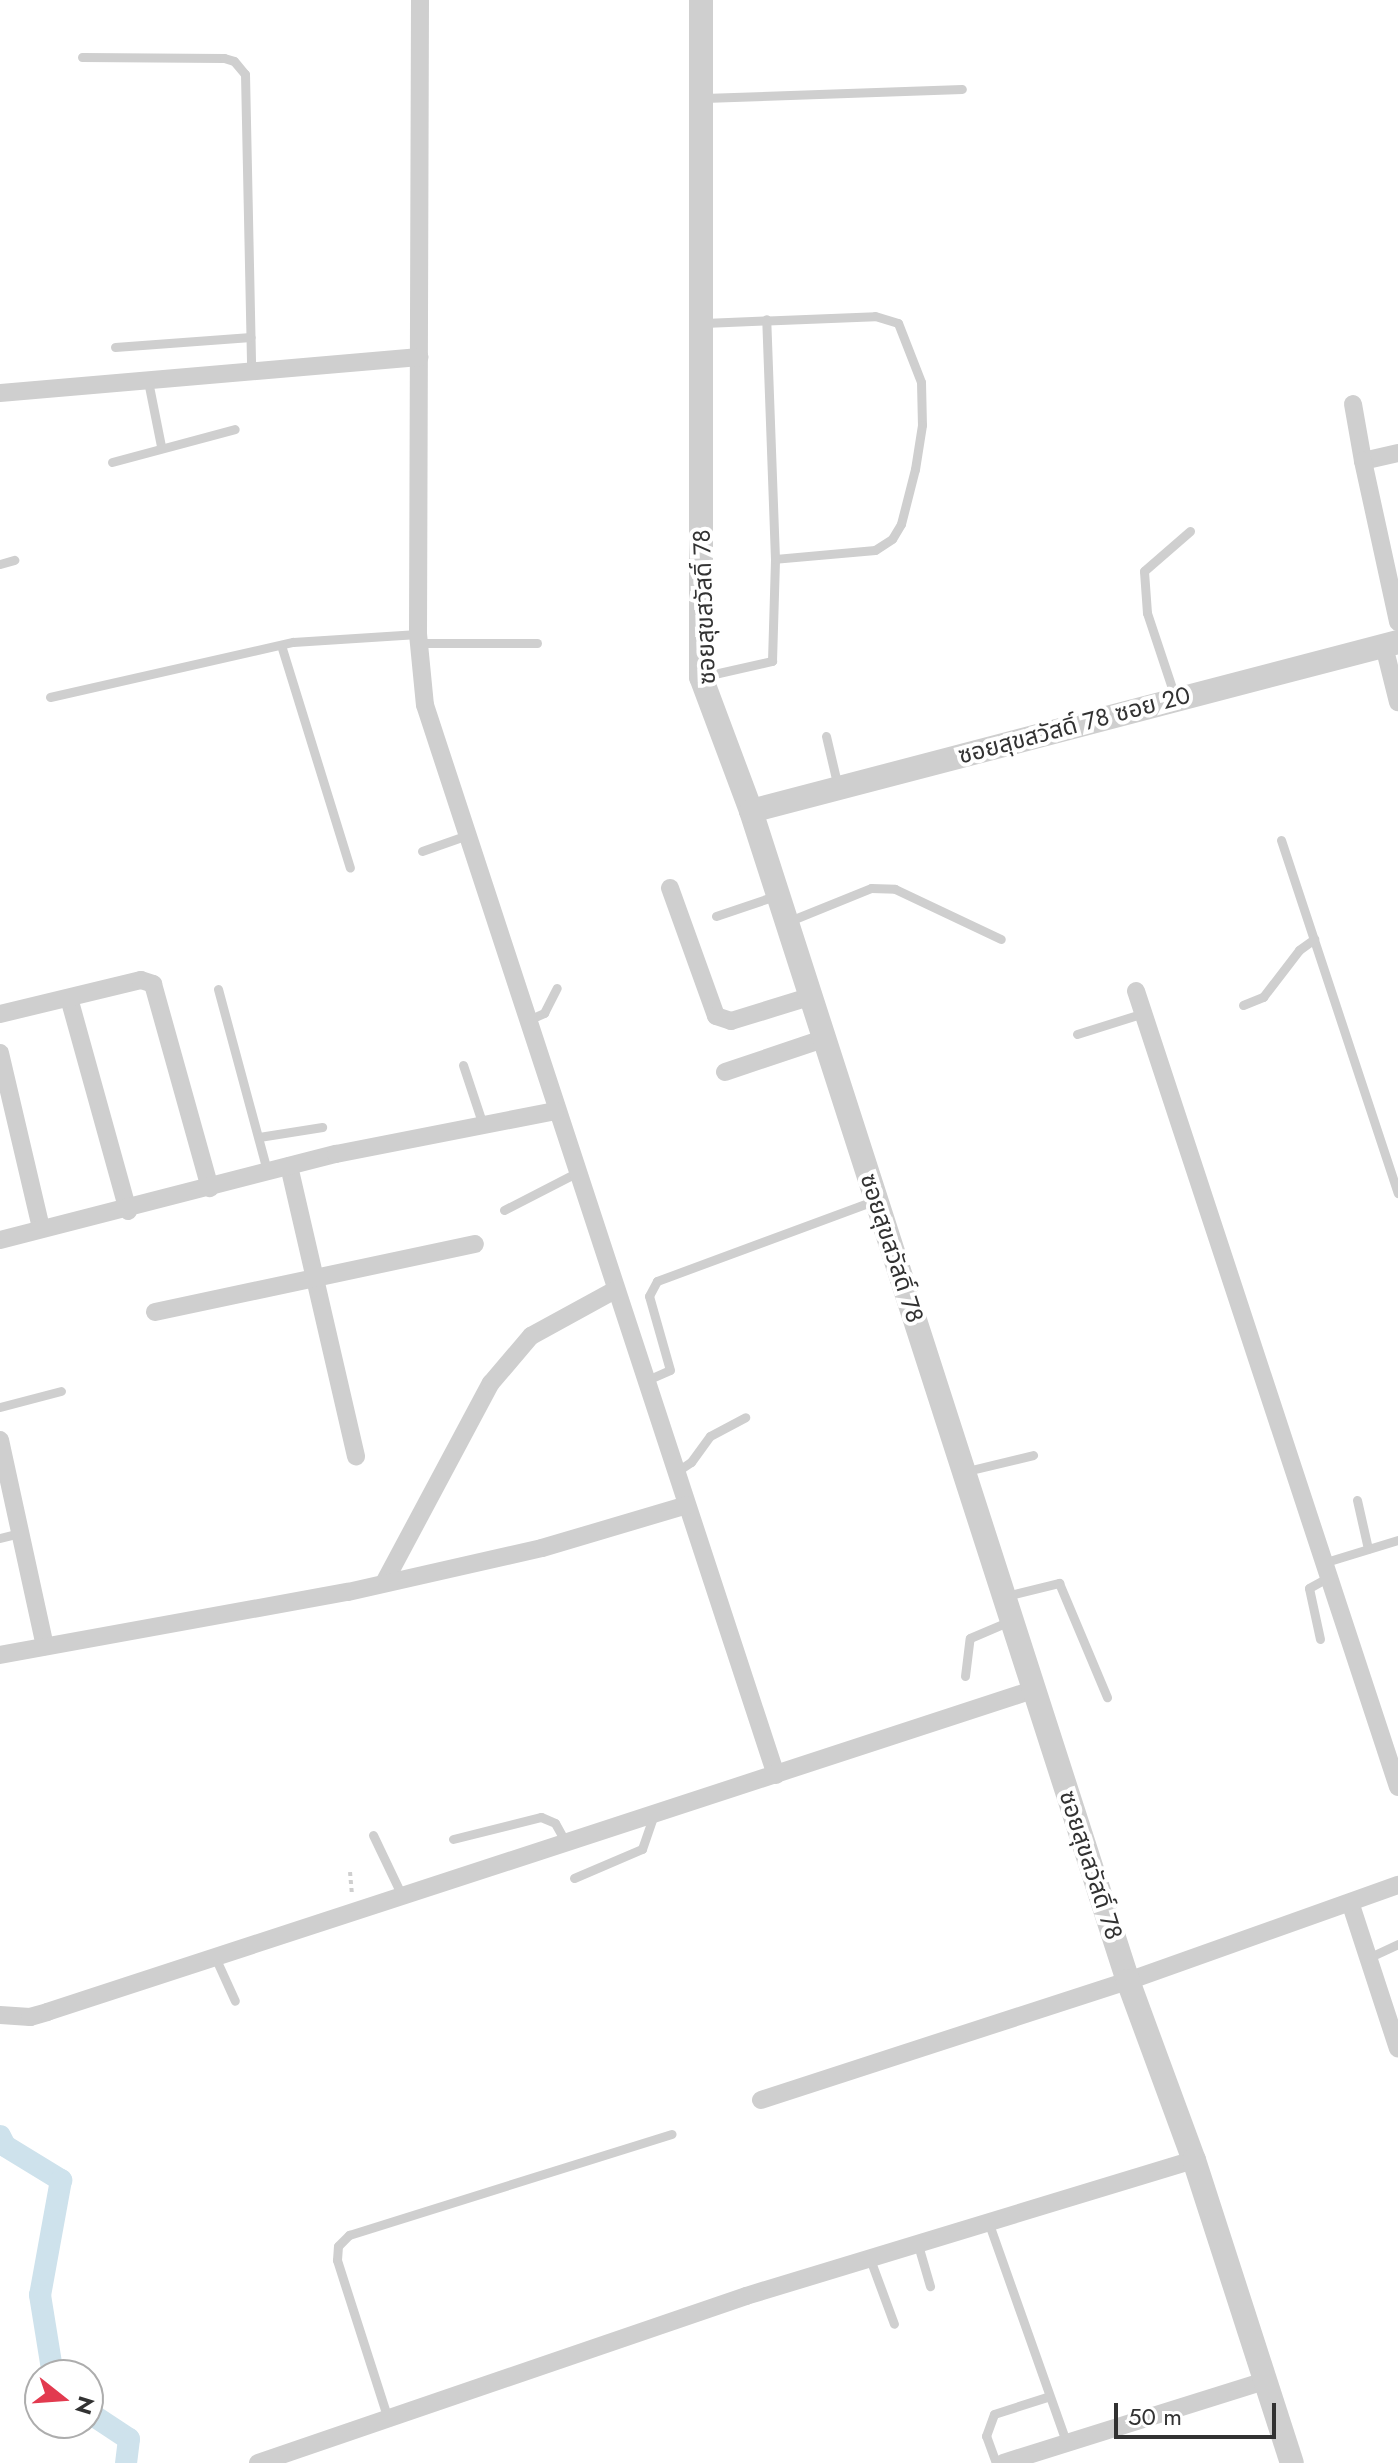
<!DOCTYPE html>
<html>
<head>
<meta charset="utf-8">
<style>
	body { margin:0 }
	#map { position:relative; width:1398px; height:2463px; overflow:hidden; background:#fff; font-family:Jost,"Noto Sans Thai",sans-serif }
	div>[style] { position:absolute }
	.canal>* { height:22px; margin:-11px; padding:0 11px; transform-origin:11px; border-radius:11px; background:#cee2ec }
	.path>* { height:4px; margin-top:-2px; transform-origin:0; background:repeating-linear-gradient(90deg,#cfcfcf 0 4px,transparent 0 8px) }
	.service>* { height:9px; margin:-4.5px; padding:0 4.5px; transform-origin:4.5px; border-radius:4.5px; background:#cfcfcf }
	.minor>* { height:18px; margin:-9px; padding:0 9px; transform-origin:9px; border-radius:9px; background:#cfcfcf }
	.tertiary>* { height:24px; margin:-12px; padding:0 12px; transform-origin:12px; border-radius:12px; background:#cfcfcf }
	span { translate:-50% -50%; white-space:nowrap; text-align:center; line-height:1.15; -webkit-text-stroke:8px #fff; paint-order:stroke }
	.street-label { font-size:24px; color:#323232 }
	.north { position:absolute; left:24px; top:2359px; width:80px; height:80px; box-sizing:border-box; background:#fff; border:2px solid #adadad; border-radius:50%; rotate:107deg; font-size:22px; font-weight:700; line-height:32px; text-align:center; color:#323232 }
	.north::after { content:''; display:block; margin:auto; width:28px; height:36px; background:#e23a4f; clip-path:polygon(50% 0,100% 100%,50% 72%,0 100%) }
	.scale { position:absolute; left:1114px; top:2403px; width:162px; height:36px; box-sizing:border-box; border:4px solid #323232; border-top:0; padding-left:10px; font-size:24px; line-height:28px; white-space:nowrap; color:#323232; -webkit-text-stroke:6px #fff; paint-order:stroke }
</style>
</head>
<body>
<div id="map">
	<div class="canal">
		<div style="left:0;top:2136px;width:11px;rotate:63deg"></div>
		<div style="left:5px;top:2146px;width:66px;rotate:31.3deg"></div>
		<div style="left:61px;top:2180px;width:117px;rotate:100.3deg"></div>
		<div style="left:40px;top:2295px;width:81px;rotate:80.8deg"></div>
		<div style="left:88px;top:2412px;width:49px;rotate:33.4deg"></div>
		<div style="left:129px;top:2439px;width:24px;rotate:97deg"></div>
	</div>
	<div class="path">
		<div style="left:350px;top:1872px;width:22px;rotate:85deg"></div>
	</div>
	<div class="service">
		<div style="left:82px;top:57px;width:142px;rotate:0.4deg"></div>
		<div style="left:224px;top:58px;width:10px;rotate:17deg"></div>
		<div style="left:234px;top:61px;width:17px;rotate:50deg"></div>
		<div style="left:245px;top:74px;width:298px;rotate:88.8deg"></div>
		<div style="left:704px;top:98px;width:258px;rotate:-2deg"></div>
		<div style="left:704px;top:323px;width:171px;rotate:-2.3deg"></div>
		<div style="left:875px;top:316px;width:24px;rotate:17deg"></div>
		<div style="left:898px;top:323px;width:63px;rotate:68.7deg"></div>
		<div style="left:921px;top:382px;width:43px;rotate:88.7deg"></div>
		<div style="left:922px;top:425px;width:45px;rotate:99deg"></div>
		<div style="left:915px;top:469px;width:57px;rotate:104.3deg"></div>
		<div style="left:901px;top:524px;width:17px;rotate:121deg"></div>
		<div style="left:892px;top:539px;width:20px;rotate:147deg"></div>
		<div style="left:875px;top:550px;width:100px;rotate:174.9deg"></div>
		<div style="left:115px;top:347px;width:136px;rotate:-4.2deg"></div>
		<div style="left:148px;top:381px;width:66px;rotate:78.7deg"></div>
		<div style="left:112px;top:462px;width:127px;rotate:-15deg"></div>
		<div style="left:0;top:564px;width:15px;rotate:-16deg"></div>
		<div style="left:419px;top:643px;width:118px"></div>
		<div style="left:281px;top:645px;width:233px;rotate:72.8deg"></div>
		<div style="left:701px;top:677px;width:73px;rotate:-12.7deg"></div>
		<div style="left:772px;top:661px;width:102px;rotate:-88.3deg"></div>
		<div style="left:775px;top:559px;width:240px;rotate:-92.1deg"></div>
		<div style="left:50px;top:697px;width:249px;rotate:-12.8deg"></div>
		<div style="left:293px;top:642px;width:125px;rotate:-3.7deg"></div>
		<div style="left:1175px;top:697px;width:89px;rotate:-108.4deg"></div>
		<div style="left:1147px;top:613px;width:42px;rotate:-94.1deg"></div>
		<div style="left:1144px;top:571px;width:61px;rotate:-41deg"></div>
		<div style="left:826px;top:736px;width:52px;rotate:76.8deg"></div>
		<div style="left:1281px;top:840px;width:372px;rotate:71.7deg"></div>
		<div style="left:422px;top:851px;width:46px;rotate:-19.2deg"></div>
		<div style="left:716px;top:916px;width:62px;rotate:-18.7deg"></div>
		<div style="left:787px;top:922px;width:91px;rotate:-22deg"></div>
		<div style="left:871px;top:888px;width:24px;rotate:2deg"></div>
		<div style="left:895px;top:889px;width:117px;rotate:25.3deg"></div>
		<div style="left:218px;top:989px;width:188px;rotate:74.9deg"></div>
		<div style="left:1243px;top:1005px;width:22px;rotate:-22deg"></div>
		<div style="left:1263px;top:997px;width:59px;rotate:-52.5deg"></div>
		<div style="left:1299px;top:950px;width:19px;rotate:-36deg"></div>
		<div style="left:526px;top:1021px;width:20px;rotate:-24deg"></div>
		<div style="left:544px;top:1013px;width:28px;rotate:-63deg"></div>
		<div style="left:1077px;top:1034px;width:70px;rotate:-17.4deg"></div>
		<div style="left:463px;top:1065px;width:63px;rotate:71.6deg"></div>
		<div style="left:259px;top:1137px;width:64px;rotate:-9deg"></div>
		<div style="left:504px;top:1210px;width:81px;rotate:-27.2deg"></div>
		<div style="left:645px;top:1381px;width:27px;rotate:-24deg"></div>
		<div style="left:670px;top:1370px;width:77px;rotate:-105.8deg"></div>
		<div style="left:649px;top:1296px;width:17px;rotate:-62deg"></div>
		<div style="left:657px;top:1281px;width:230px;rotate:-20.3deg"></div>
		<div style="left:0;top:1407px;width:63px;rotate:-14.7deg"></div>
		<div style="left:967px;top:1471px;width:68px;rotate:-13.6deg"></div>
		<div style="left:676px;top:1472px;width:18px;rotate:-34deg"></div>
		<div style="left:691px;top:1462px;width:32px;rotate:-54deg"></div>
		<div style="left:710px;top:1436px;width:40px;rotate:-28deg"></div>
		<div style="left:1357px;top:1500px;width:50px;rotate:77.3deg"></div>
		<div style="left:0;top:1538px;width:21px;rotate:-14deg"></div>
		<div style="left:1326px;top:1562px;width:75px;rotate:-17deg"></div>
		<div style="left:1006px;top:1596px;width:55px;rotate:-13.8deg"></div>
		<div style="left:1059px;top:1583px;width:124px;rotate:67.2deg"></div>
		<div style="left:1320px;top:1639px;width:52px;rotate:-102.2deg"></div>
		<div style="left:1309px;top:1588px;width:25px;rotate:-29deg"></div>
		<div style="left:965px;top:1676px;width:38px;rotate:-83deg"></div>
		<div style="left:970px;top:1638px;width:43px;rotate:-23deg"></div>
		<div style="left:373px;top:1835px;width:70px;rotate:64.5deg"></div>
		<div style="left:453px;top:1839px;width:91px;rotate:-14deg"></div>
		<div style="left:541px;top:1817px;width:15px;rotate:23deg"></div>
		<div style="left:555px;top:1823px;width:25px;rotate:61deg"></div>
		<div style="left:574px;top:1878px;width:74px;rotate:-23.1deg"></div>
		<div style="left:642px;top:1849px;width:34px;rotate:-71deg"></div>
		<div style="left:215px;top:1957px;width:48px;rotate:65.6deg"></div>
		<div style="left:1368px;top:1958px;width:33px;rotate:-25deg"></div>
		<div style="left:989px;top:2224px;width:231px;rotate:70.5deg"></div>
		<div style="left:918px;top:2245px;width:43px;rotate:73.7deg"></div>
		<div style="left:870px;top:2259px;width:69px;rotate:69.7deg"></div>
		<div style="left:388px;top:2419px;width:167px;rotate:-107.8deg"></div>
		<div style="left:337px;top:2260px;width:14px;rotate:-86deg"></div>
		<div style="left:338px;top:2246px;width:16px;rotate:-45deg"></div>
		<div style="left:349px;top:2235px;width:338px;rotate:-17.4deg"></div>
		<div style="left:996px;top:2463px;width:29px;rotate:-110deg"></div>
		<div style="left:986px;top:2436px;width:23px;rotate:-70deg"></div>
		<div style="left:994px;top:2414px;width:56px;rotate:-17.8deg"></div>
	</div>
	<div class="minor">
		<div style="left:420px;top:0;width:634px;rotate:90.18deg"></div>
		<div style="left:418px;top:634px;width:71px;rotate:84.4deg"></div>
		<div style="left:425px;top:705px;width:1126px;rotate:71.84deg"></div>
		<div style="left:0;top:393px;width:421px;rotate:-4.9deg"></div>
		<div style="left:1353px;top:404px;width:58px;rotate:80deg"></div>
		<div style="left:1398px;top:453px;width:36px;rotate:167deg"></div>
		<div style="left:1363px;top:461px;width:165px;rotate:77.7deg"></div>
		<div style="left:1384px;top:646px;width:58px;rotate:76deg"></div>
		<div style="left:670px;top:888px;width:136px;rotate:70.2deg"></div>
		<div style="left:716px;top:1016px;width:16px;rotate:18deg"></div>
		<div style="left:731px;top:1021px;width:82px;rotate:-17.1deg"></div>
		<div style="left:1136px;top:991px;width:838px;rotate:71.78deg"></div>
		<div style="left:69px;top:998px;width:221px;rotate:74.5deg"></div>
		<div style="left:0;top:1014px;width:145px;rotate:-13.6deg"></div>
		<div style="left:141px;top:980px;width:13px;rotate:18deg"></div>
		<div style="left:153px;top:984px;width:212px;rotate:74.4deg"></div>
		<div style="left:0;top:1053px;width:180px;rotate:76.8deg"></div>
		<div style="left:725px;top:1072px;width:103px;rotate:-18.6deg"></div>
		<div style="left:289px;top:1166px;width:298px;rotate:77deg"></div>
		<div style="left:0;top:1240px;width:347px;rotate:-14.4deg"></div>
		<div style="left:336px;top:1154px;width:223px;rotate:-11.1deg"></div>
		<div style="left:155px;top:1312px;width:327px;rotate:-12deg"></div>
		<div style="left:0;top:1440px;width:211px;rotate:77.7deg"></div>
		<div style="left:384px;top:1583px;width:227px;rotate:-61.9deg"></div>
		<div style="left:491px;top:1383px;width:62px;rotate:-49.6deg"></div>
		<div style="left:531px;top:1336px;width:96px;rotate:-28.7deg"></div>
		<div style="left:0;top:1655px;width:354px;rotate:-10.3deg"></div>
		<div style="left:348px;top:1592px;width:199px;rotate:-12.8deg"></div>
		<div style="left:542px;top:1548px;width:151px;rotate:-16.5deg"></div>
		<div style="left:1351px;top:1905px;width:151px;rotate:71.9deg"></div>
		<div style="left:0;top:2015px;width:30px;rotate:4deg"></div>
		<div style="left:30px;top:2017px;width:18px;rotate:-16deg"></div>
		<div style="left:47px;top:2012px;width:1040px;rotate:-18.09deg"></div>
		<div style="left:761px;top:2100px;width:386px;rotate:-18deg"></div>
		<div style="left:1128px;top:1981px;width:287px;rotate:-19.6deg"></div>
		<div style="left:258px;top:2463px;width:516px;rotate:-18.89deg"></div>
		<div style="left:746px;top:2296px;width:468px;rotate:-16.9deg"></div>
		<div style="left:1003px;top:2463px;width:275px;rotate:-17.4deg"></div>
	</div>
	<div class="tertiary">
		<div style="left:701px;top:0;width:677px;rotate:90deg"></div>
		<div style="left:701px;top:677px;width:143px;rotate:69.5deg"></div>
		<div style="left:751px;top:811px;width:1229px;rotate:72.14deg"></div>
		<div style="left:1128px;top:1981px;width:191px;rotate:69.8deg"></div>
		<div style="left:1194px;top:2160px;width:318px;rotate:72.1deg"></div>
		<div style="left:751px;top:811px;width:669px;rotate:-14.64deg"></div>
	</div>
	<div class="street-label">
		<span style="left:704px;top:607px;rotate:-92deg">ซอยสุขสวัสดิ์ 78</span>
		<span style="left:1074px;top:725px;rotate:-15deg">ซอยสุขสวัสดิ์ 78 ซอย 20</span>
		<span style="left:892px;top:1248px;rotate:72deg">ซอยสุขสวัสดิ์ 78</span>
		<span style="left:1091px;top:1865px;rotate:72deg">ซอยสุขสวัสดิ์ 78</span>
	</div>
	<div class="north">N</div>
	<div class="scale">50 m</div>
</div>
</body>
</html>
